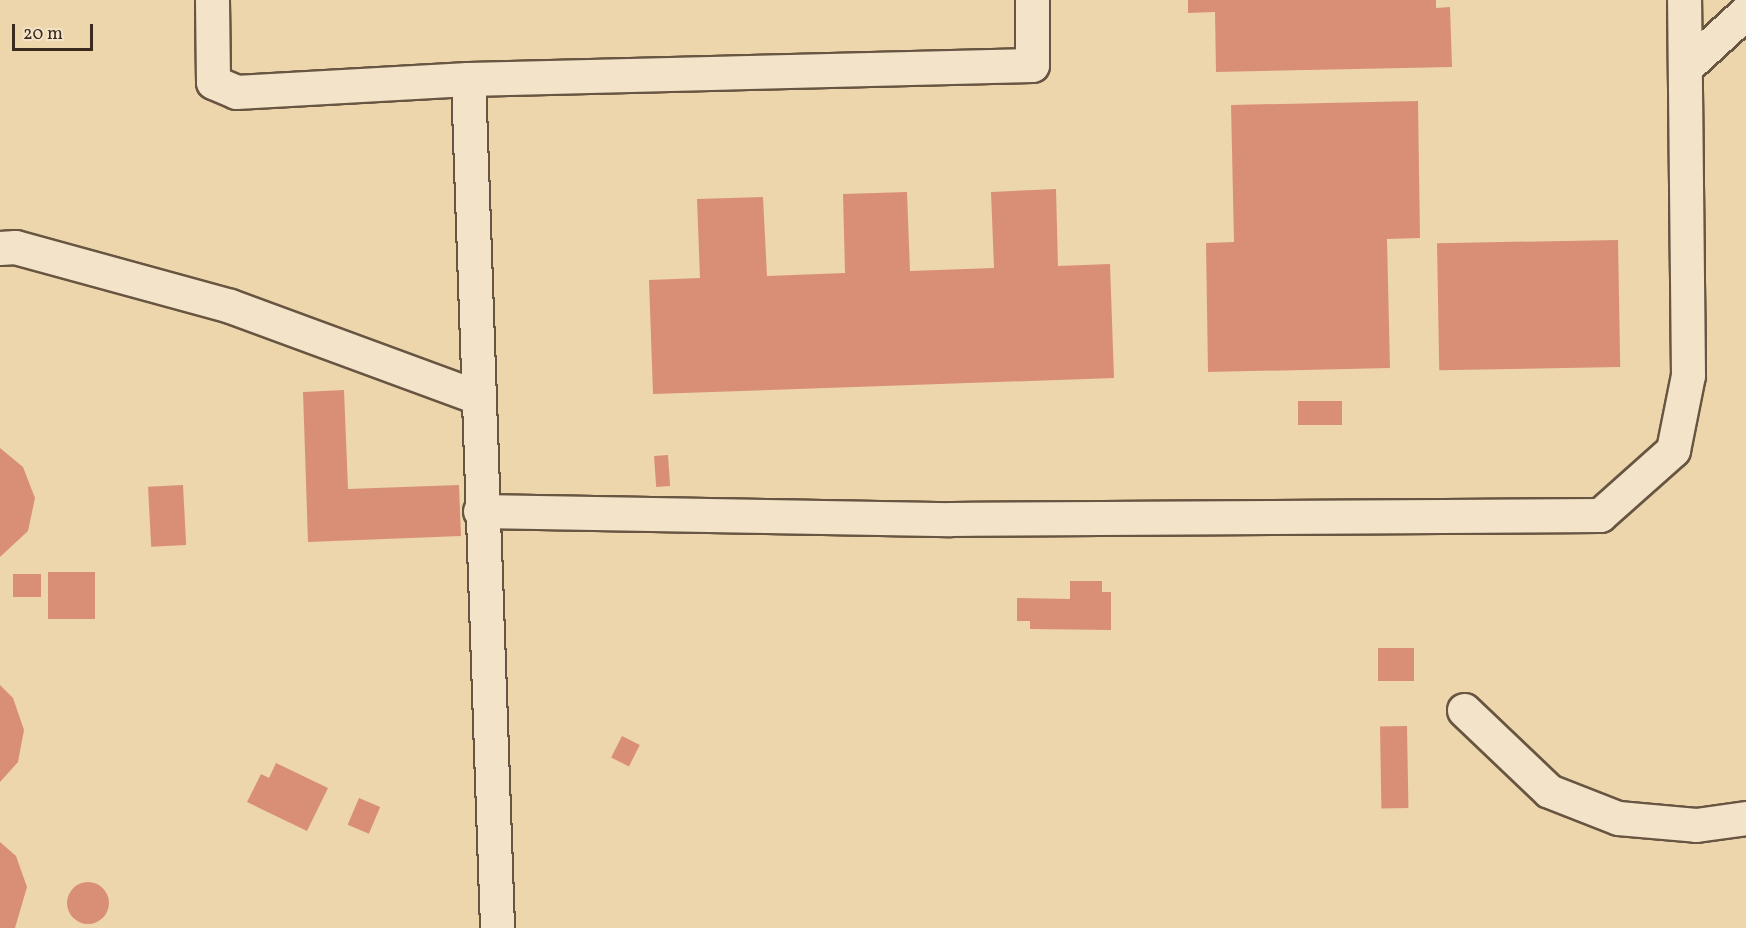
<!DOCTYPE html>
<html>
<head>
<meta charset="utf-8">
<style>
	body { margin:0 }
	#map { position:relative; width:1746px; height:928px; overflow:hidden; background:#edd6ac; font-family:Vollkorn,serif }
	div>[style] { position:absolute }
	.building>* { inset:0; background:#d98f76; transform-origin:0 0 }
	.round { border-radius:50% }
	.roads { filter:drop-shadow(2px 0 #685542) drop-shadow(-2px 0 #685542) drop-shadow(0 2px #685542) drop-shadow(0 -2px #685542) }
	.minor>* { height:33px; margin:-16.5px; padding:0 16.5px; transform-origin:16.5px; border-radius:16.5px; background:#f3e4c9 }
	span { translate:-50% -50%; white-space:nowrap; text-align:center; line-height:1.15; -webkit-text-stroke:4.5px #f3e4c9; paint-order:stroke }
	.scale { position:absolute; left:12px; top:24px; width:81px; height:27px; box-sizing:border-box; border:3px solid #3b2a1e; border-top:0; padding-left:8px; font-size:18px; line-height:21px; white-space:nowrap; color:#3b2a1e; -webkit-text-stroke:4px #f3e4c9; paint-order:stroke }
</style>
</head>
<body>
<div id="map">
	<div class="building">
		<div style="clip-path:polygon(1188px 0,1436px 0,1436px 8px,1450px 7px,1452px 67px,1216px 72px,1215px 12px,1188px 13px)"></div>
		<div style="clip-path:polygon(1418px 101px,1420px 238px,1387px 239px,1390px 368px,1208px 372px,1206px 243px,1234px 242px,1231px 105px)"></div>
		<div style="clip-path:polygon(1056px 189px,1058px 266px,1110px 264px,1114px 378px,653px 394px,649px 280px,700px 278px,697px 199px,763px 197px,767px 276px,845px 273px,843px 194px,907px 192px,910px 271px,994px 268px,991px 192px)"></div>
		<div style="left:1618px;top:240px;width:127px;height:181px;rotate:89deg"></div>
		<div style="clip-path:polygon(344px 390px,348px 489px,459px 485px,461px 536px,308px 542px,303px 392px)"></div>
		<div style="left:1298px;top:401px;width:44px;height:24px"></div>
		<div style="clip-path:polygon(0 448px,23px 467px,35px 498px,28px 531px,0 557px)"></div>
		<div style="left:668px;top:455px;width:31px;height:14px;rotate:86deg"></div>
		<div style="left:183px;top:485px;width:60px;height:35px;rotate:87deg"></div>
		<div style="left:95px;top:572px;width:47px;height:47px;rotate:90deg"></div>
		<div style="left:13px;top:574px;width:28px;height:23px"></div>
		<div style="clip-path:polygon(1070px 581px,1102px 581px,1102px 592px,1111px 592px,1111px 630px,1030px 629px,1030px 621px,1017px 621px,1017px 598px,1070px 599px)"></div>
		<div style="left:1378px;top:648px;width:36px;height:33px"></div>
		<div style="clip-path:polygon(0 685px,13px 698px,24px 730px,18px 762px,0 782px)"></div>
		<div style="left:1407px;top:726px;width:82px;height:27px;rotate:89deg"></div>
		<div style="left:622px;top:736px;width:20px;height:24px;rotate:27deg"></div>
		<div style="clip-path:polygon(276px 763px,328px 788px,307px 831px,247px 802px,261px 774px,269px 778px)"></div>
		<div style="left:359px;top:798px;width:23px;height:29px;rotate:23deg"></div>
		<div style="clip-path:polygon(0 842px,16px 856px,27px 887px,15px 928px,0 928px)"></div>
		<div class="round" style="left:67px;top:882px;width:42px;height:42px"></div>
	</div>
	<div class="roads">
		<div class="minor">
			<div style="left:212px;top:0;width:82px;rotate:89.3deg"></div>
			<div style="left:213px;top:82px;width:25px;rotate:23deg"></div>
			<div style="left:236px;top:92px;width:232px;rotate:-3.2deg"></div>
			<div style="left:468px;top:79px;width:564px;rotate:-1.42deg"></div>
			<div style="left:1032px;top:65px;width:65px;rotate:-90deg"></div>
			<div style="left:1686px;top:67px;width:81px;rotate:-42.5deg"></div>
			<div style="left:468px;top:79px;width:849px;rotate:88.04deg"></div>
			<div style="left:0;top:248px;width:15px;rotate:-4deg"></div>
			<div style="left:15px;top:247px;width:223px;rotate:15.3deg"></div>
			<div style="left:230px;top:306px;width:263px;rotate:20.2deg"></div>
			<div style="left:480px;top:511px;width:471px;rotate:1deg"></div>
			<div style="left:951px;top:519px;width:649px;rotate:-0.35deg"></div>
			<div style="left:1600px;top:515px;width:98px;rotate:-41.7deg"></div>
			<div style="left:1673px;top:450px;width:76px;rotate:-78.7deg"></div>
			<div style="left:1688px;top:375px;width:375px;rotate:-90.6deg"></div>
			<div style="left:1464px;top:710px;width:117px;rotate:43.6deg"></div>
			<div style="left:1549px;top:791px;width:74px;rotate:21.4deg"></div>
			<div style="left:1618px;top:818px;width:78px;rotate:5.1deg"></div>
			<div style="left:1696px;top:825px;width:50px;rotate:-8deg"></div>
		</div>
	</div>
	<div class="scale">20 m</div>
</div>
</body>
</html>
